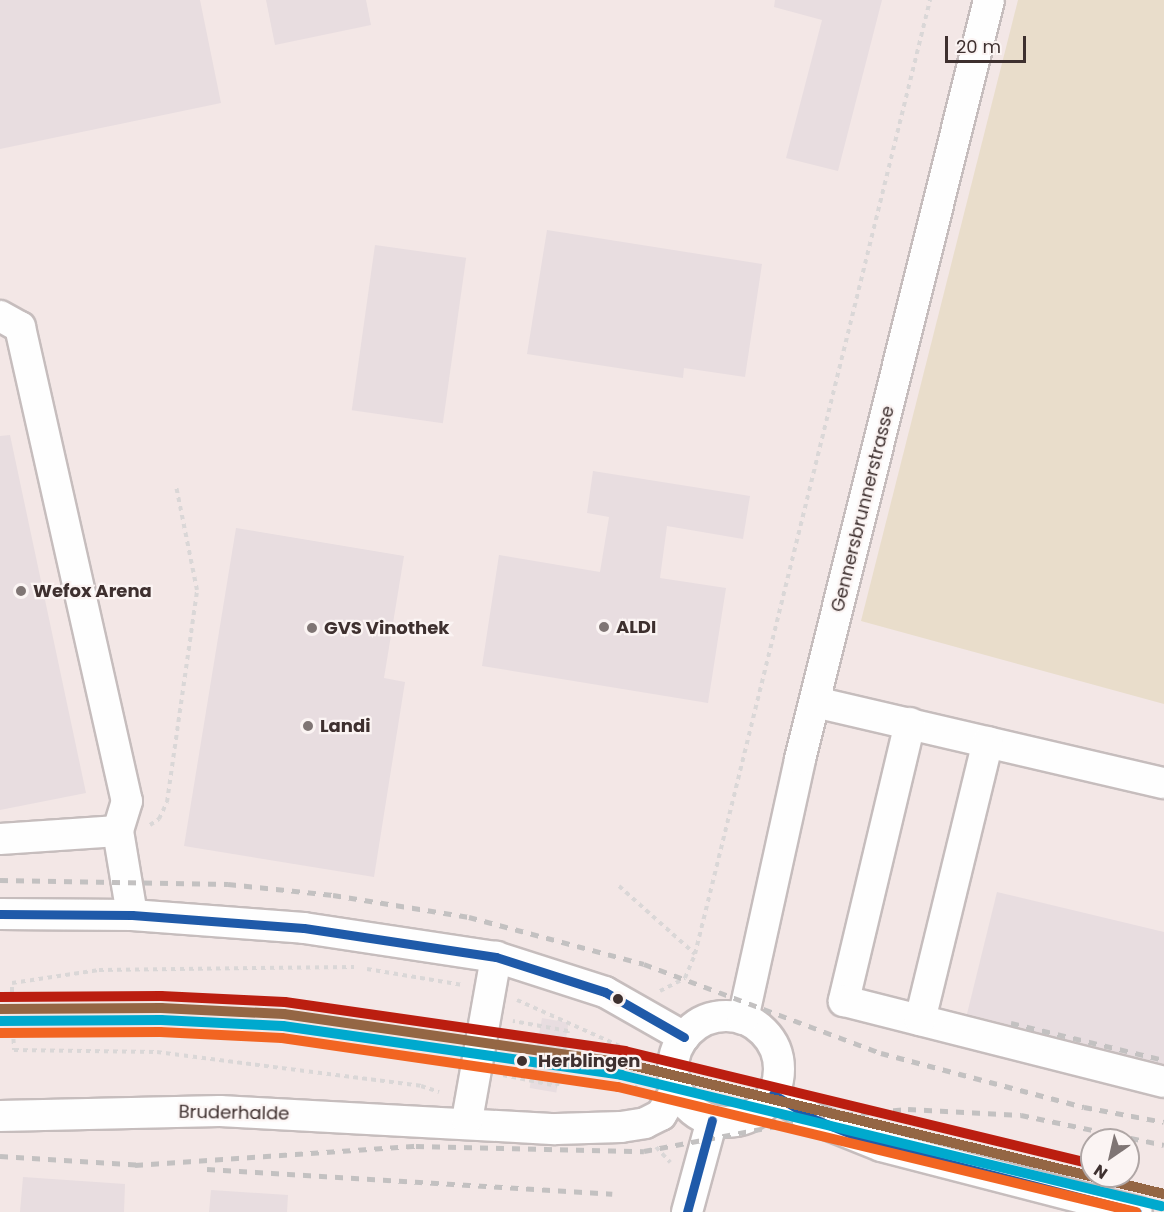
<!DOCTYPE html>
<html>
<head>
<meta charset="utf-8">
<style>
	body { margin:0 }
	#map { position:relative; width:1164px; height:1212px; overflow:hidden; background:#f9f5f5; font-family:Poppins,sans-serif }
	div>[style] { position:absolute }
	.built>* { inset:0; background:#f3e7e6 }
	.green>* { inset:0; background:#e9ddcb }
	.building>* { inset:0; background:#e8dde0; transform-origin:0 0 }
	.path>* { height:4px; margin-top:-2px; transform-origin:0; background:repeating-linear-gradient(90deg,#dad7d7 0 4.5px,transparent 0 9px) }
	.roads { filter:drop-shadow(2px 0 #c6bdbd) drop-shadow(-2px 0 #c6bdbd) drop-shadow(0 2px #c6bdbd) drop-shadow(0 -2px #c6bdbd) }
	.minor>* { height:30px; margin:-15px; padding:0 15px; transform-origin:15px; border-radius:15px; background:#fefefe }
	.minor>.ring { margin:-15px; padding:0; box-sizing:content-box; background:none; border:30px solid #fefefe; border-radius:50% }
	.rail>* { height:4.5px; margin-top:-2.25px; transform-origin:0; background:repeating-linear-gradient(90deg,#c3c1c1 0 8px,transparent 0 16px) }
	.bus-1>* { height:9px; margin:-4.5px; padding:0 4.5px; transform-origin:4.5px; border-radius:4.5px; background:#1f5aa9 }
	.rail-1>* { height:10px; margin:-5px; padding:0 5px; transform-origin:5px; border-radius:5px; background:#946644 }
	.rail-2>* { height:10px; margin:-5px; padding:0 5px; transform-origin:5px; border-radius:5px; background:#00a9ce }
	.rail-3>* { height:10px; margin:-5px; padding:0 5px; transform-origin:5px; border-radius:5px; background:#bb1e10 }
	.rail-4>* { height:10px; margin:-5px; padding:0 5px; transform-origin:5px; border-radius:5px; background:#f26522 }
	.dots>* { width:16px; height:16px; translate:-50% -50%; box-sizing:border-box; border:3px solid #fbf4f3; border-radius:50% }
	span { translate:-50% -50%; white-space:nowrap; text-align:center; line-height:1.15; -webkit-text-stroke:4.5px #fbf4f3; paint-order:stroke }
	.street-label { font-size:18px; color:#3e302f }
	.poi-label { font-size:18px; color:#3e302f; font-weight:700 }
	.left { translate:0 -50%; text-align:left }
	.stop-label { font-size:18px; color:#3e302f; font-weight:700 }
	.north { position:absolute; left:1080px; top:1128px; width:60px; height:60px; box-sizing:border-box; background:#fbf4f3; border:2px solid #afa6a5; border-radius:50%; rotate:214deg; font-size:16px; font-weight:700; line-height:24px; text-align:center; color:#3e302f }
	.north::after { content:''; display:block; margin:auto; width:21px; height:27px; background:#7f7574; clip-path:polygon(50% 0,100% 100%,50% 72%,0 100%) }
	.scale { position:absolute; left:945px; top:36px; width:81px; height:27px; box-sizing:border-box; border:3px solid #3e302f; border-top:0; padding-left:8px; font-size:18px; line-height:21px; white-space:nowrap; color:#3e302f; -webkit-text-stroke:4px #fbf4f3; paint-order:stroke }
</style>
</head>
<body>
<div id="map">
	<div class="built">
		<div style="clip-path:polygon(evenodd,0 0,1164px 0,1164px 1212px,0 1212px,0 0,1092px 1140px,1128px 1140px,1128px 1176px,1092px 1176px,1092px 1140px)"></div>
	</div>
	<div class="green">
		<div style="clip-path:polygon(1018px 0,1164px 0,1164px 704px,861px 621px)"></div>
	</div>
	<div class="building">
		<div style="clip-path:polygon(0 0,200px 0,221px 103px,0 149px)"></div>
		<div style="clip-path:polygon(266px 0,366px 0,371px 25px,275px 45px)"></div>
		<div style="clip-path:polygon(775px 0,882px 0,838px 171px,786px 158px,822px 20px,774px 7px)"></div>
		<div style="clip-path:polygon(547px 230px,762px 264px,745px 377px,684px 368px,683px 378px,527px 354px)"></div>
		<div style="left:375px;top:245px;width:92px;height:167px;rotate:8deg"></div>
		<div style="clip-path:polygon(10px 435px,86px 793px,0 810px,0 436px)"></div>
		<div style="clip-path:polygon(593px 471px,750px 496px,743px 539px,667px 526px,660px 578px,726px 588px,708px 703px,482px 666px,499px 555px,600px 572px,609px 517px,587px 513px)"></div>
		<div style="clip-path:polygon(236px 528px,404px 556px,384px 678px,405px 682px,374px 877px,184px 846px)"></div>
		<div style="clip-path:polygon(997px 892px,1164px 932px,1164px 1064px,967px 1014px)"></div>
		<div style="left:542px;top:1018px;width:27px;height:71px;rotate:10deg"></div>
		<div style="clip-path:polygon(23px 1177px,125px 1184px,124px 1212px,20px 1212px)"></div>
		<div style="clip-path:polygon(211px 1190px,288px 1195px,287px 1212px,209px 1212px)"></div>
	</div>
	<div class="path">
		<div style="left:150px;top:825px;width:11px;rotate:-34deg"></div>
		<div style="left:159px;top:819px;width:19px;rotate:-65deg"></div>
		<div style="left:167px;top:802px;width:214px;rotate:-81.9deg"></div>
		<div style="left:197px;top:590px;width:106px;rotate:-101.4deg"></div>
		<div style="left:619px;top:886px;width:102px;rotate:41.8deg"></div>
		<div style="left:367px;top:969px;width:97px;rotate:9.5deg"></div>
		<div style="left:660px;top:991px;width:28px;rotate:-27deg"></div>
		<div style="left:685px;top:978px;width:26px;rotate:-67deg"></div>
		<div style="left:695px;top:954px;width:983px;rotate:-76.16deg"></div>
		<div style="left:517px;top:1000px;width:123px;rotate:24.1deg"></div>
		<div style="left:629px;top:1050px;width:46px;rotate:79.9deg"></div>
		<div style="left:12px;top:1001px;width:18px;rotate:-90deg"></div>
		<div style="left:12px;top:983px;width:88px;rotate:-8.5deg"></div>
		<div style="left:99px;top:970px;width:255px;rotate:-0.7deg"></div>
		<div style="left:13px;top:1030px;width:20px;rotate:87deg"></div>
		<div style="left:14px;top:1050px;width:143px;rotate:0.8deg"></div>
		<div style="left:157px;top:1052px;width:266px;rotate:7.3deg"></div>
		<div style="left:421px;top:1086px;width:19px;rotate:18deg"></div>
		<div style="left:561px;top:1064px;width:73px;rotate:10.2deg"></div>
		<div style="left:503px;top:1075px;width:55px;rotate:11.5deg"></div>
		<div style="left:557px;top:1086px;width:56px;rotate:-78.7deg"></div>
		<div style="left:568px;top:1031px;width:56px;rotate:-169.7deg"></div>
		<div style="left:656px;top:1147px;width:21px;rotate:47deg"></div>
	</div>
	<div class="roads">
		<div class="minor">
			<div style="left:0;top:316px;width:23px;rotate:29deg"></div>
			<div style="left:20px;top:327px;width:486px;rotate:77.3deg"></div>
			<div style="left:127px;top:801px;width:31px;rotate:107deg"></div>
			<div style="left:118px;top:831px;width:85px;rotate:80.5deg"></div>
			<div style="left:815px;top:702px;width:358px;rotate:13.1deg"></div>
			<div style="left:910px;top:723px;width:286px;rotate:103.4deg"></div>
			<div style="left:844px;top:1001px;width:330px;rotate:14.2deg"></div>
			<div style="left:0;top:839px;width:118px;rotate:-3.9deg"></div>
			<div style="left:0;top:914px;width:132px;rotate:0.4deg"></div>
			<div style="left:132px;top:915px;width:172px;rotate:4.3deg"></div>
			<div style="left:304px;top:928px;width:194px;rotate:8.6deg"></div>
			<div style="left:496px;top:957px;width:114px;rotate:17.8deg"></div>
			<div style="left:605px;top:992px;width:91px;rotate:29.7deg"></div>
			<div class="ring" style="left:673px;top:1016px;width:76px;height:76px"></div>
			<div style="left:743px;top:1019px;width:266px;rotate:-77.6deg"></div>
			<div style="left:800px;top:759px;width:782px;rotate:-76.02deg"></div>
			<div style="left:920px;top:1020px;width:286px;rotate:-76.3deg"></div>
			<div style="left:773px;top:1094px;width:48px;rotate:31.4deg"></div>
			<div style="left:814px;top:1119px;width:72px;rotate:21.9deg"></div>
			<div style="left:881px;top:1146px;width:264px;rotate:14.5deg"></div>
			<div style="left:0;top:1116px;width:220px;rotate:-1.3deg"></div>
			<div style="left:220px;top:1111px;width:336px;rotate:3.1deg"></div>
			<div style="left:556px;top:1129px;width:65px;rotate:-1.8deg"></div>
			<div style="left:621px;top:1127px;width:24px;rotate:-9deg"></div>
			<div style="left:645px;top:1123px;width:18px;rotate:-27deg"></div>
			<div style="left:661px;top:1115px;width:31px;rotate:-59deg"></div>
			<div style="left:467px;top:1120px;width:166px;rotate:-79.9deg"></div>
			<div style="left:687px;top:1212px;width:95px;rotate:-74.8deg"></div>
		</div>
	</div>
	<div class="rail">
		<div style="left:0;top:880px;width:228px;rotate:1deg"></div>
		<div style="left:228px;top:884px;width:106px;rotate:6deg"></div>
		<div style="left:333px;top:895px;width:138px;rotate:9.2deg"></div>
		<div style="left:469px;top:917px;width:181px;rotate:15deg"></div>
		<div style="left:644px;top:964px;width:253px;rotate:20.6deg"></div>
		<div style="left:881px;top:1053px;width:210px;rotate:14.9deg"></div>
		<div style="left:1084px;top:1107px;width:81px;rotate:10.6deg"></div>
		<div style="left:1011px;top:1023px;width:157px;rotate:13.6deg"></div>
		<div style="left:0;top:1156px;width:144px;rotate:3.6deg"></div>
		<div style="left:135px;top:1165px;width:282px;rotate:-3.9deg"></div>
		<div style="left:416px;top:1146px;width:228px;rotate:1.3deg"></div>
		<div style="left:644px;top:1151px;width:188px;rotate:-10.7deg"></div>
		<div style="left:829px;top:1116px;width:79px;rotate:-5.1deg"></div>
		<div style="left:908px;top:1109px;width:113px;rotate:3deg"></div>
		<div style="left:1021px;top:1115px;width:146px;rotate:11.8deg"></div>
		<div style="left:207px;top:1169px;width:406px;rotate:3.5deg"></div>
	</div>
	<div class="bus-1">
		<div style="left:0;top:914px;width:132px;rotate:0.4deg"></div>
		<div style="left:132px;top:915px;width:172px;rotate:4.3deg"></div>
		<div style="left:304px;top:928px;width:194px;rotate:8.6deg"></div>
		<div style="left:496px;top:957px;width:114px;rotate:17.8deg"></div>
		<div style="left:605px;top:992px;width:91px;rotate:29.7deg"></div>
		<div style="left:773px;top:1094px;width:48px;rotate:31.4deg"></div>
		<div style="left:814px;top:1119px;width:72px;rotate:21.9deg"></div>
		<div style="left:881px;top:1146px;width:264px;rotate:14.5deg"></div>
		<div style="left:687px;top:1212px;width:95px;rotate:-74.8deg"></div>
	</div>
	<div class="rail-1">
		<div style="left:0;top:1009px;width:161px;rotate:-0.4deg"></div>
		<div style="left:161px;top:1008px;width:123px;rotate:2.8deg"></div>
		<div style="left:284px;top:1014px;width:343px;rotate:8.2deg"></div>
		<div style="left:623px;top:1063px;width:557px;rotate:13.61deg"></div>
	</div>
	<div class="rail-2">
		<div style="left:0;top:1021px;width:161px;rotate:-0.4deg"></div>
		<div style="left:161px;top:1020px;width:122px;rotate:2.8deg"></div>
		<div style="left:283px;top:1026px;width:342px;rotate:8.2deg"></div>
		<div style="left:621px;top:1075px;width:556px;rotate:13.64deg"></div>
	</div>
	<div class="rail-3">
		<div style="left:0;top:997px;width:161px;rotate:-0.4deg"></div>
		<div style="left:161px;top:996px;width:124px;rotate:2.8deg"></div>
		<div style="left:285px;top:1002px;width:344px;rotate:8.2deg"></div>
		<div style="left:625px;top:1051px;width:480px;rotate:13.6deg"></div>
	</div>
	<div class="rail-4">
		<div style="left:0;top:1033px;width:160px;rotate:-0.4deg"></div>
		<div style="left:160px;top:1032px;width:122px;rotate:2.8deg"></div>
		<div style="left:282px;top:1038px;width:340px;rotate:8.3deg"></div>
		<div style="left:618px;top:1087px;width:533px;rotate:13.57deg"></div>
	</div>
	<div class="dots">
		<div style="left:21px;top:591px;background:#7f7574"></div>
		<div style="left:604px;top:627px;background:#7f7574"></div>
		<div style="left:312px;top:628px;background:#7f7574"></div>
		<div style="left:308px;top:726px;background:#7f7574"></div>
		<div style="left:618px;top:999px;background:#3e302f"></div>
		<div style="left:522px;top:1061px;background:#3e302f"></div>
	</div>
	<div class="street-label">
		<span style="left:863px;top:509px;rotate:-76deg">Gennersbrunnerstrasse</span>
		<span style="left:234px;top:1113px;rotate:1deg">Bruderhalde</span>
	</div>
	<div class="poi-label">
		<span class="left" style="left:33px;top:591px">Wefox Arena</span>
		<span class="left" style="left:616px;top:627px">ALDI</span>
		<span class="left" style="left:324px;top:628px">GVS Vinothek</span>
		<span class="left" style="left:320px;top:726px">Landi</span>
	</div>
	<div class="stop-label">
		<span class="left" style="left:538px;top:1061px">Herblingen</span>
	</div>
	<div class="north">N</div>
	<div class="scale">20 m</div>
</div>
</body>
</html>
